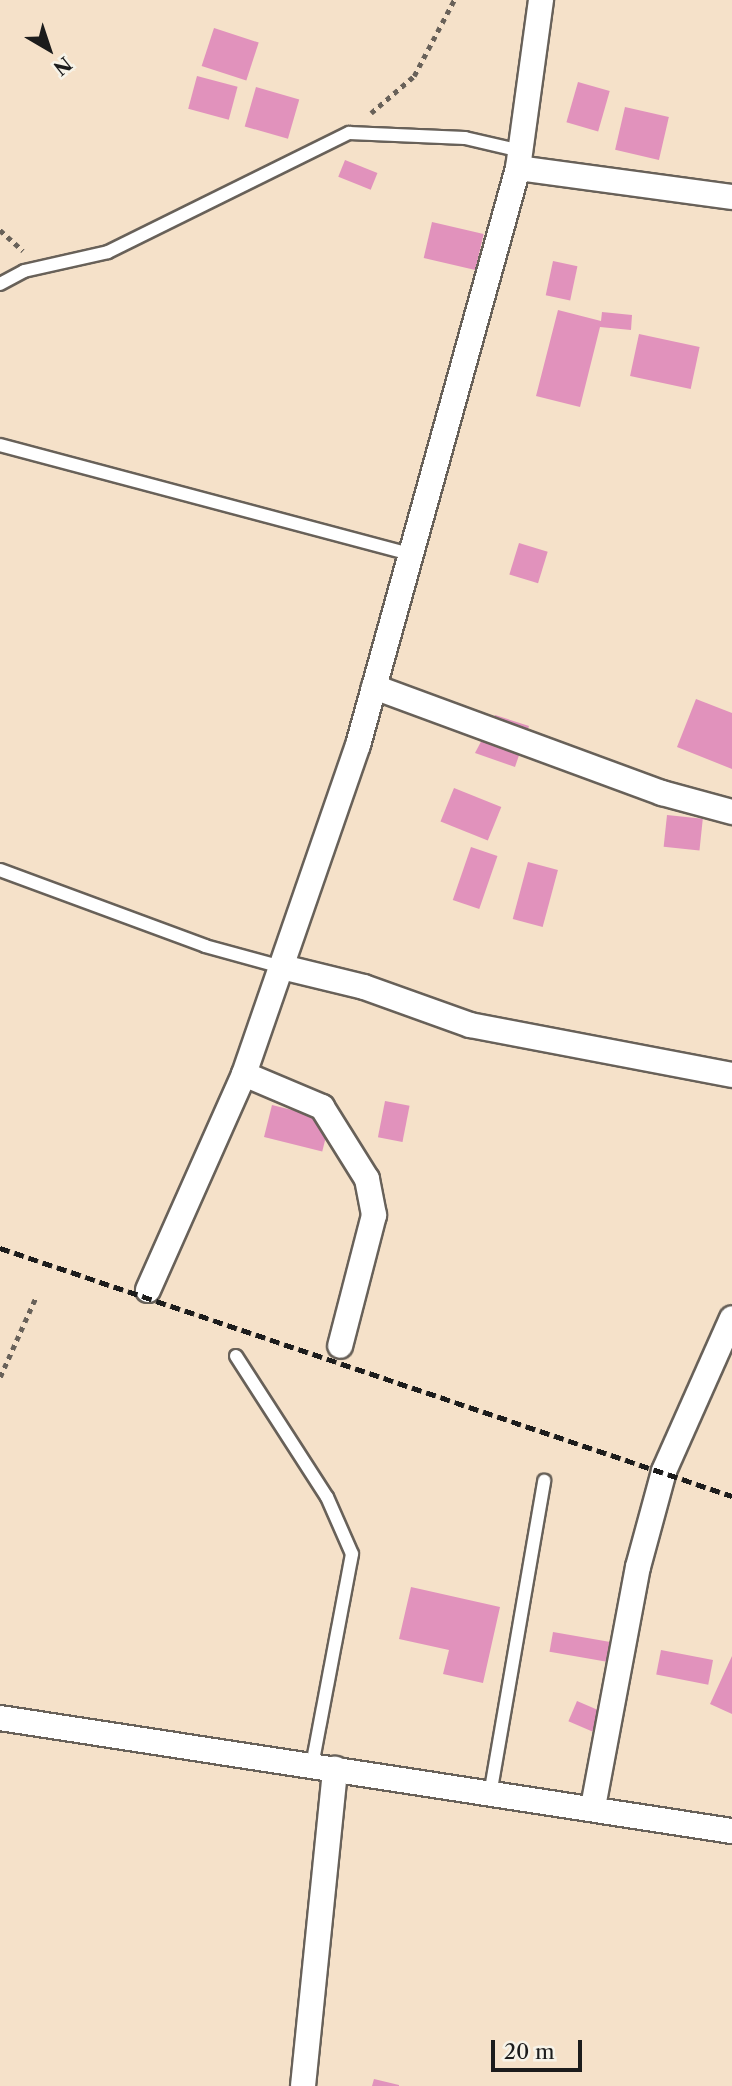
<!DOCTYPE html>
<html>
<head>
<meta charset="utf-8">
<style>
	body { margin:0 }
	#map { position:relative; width:732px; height:2086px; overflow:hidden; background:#f5e1c9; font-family:"Libre Caslon Text",serif }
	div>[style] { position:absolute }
	.building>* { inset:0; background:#e192bc; transform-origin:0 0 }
	.path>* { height:4.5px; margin-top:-2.25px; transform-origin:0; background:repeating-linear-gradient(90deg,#686159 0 5px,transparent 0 10px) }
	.roads { filter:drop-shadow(2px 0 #686159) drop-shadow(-2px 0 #686159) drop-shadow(0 2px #686159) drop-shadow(0 -2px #686159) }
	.lane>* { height:12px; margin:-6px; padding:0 6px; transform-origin:6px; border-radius:6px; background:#fff }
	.street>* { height:24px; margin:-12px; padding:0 12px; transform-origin:12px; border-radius:12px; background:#fff }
	.rail>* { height:5px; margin-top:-2.5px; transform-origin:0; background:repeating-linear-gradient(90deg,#1c1c1c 0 10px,transparent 0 15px) }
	span { translate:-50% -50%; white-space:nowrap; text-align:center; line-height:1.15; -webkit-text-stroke:6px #f7f3e8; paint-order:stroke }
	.north { position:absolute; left:14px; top:14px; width:70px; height:70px; -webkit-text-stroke:5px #f7f3e8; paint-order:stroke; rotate:141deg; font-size:19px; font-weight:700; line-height:28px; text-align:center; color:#1c1c1c }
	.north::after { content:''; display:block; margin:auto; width:24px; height:32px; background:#1c1c1c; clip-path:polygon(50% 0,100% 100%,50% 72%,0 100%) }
	.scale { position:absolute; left:491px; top:2040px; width:91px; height:32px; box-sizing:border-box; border:4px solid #1c1c1c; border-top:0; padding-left:9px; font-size:21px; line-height:24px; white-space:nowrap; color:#1c1c1c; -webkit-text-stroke:5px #f7f3e8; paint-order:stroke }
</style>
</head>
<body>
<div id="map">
	<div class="building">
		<div style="left:214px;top:28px;width:47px;height:40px;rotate:18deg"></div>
		<div style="left:197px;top:76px;width:42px;height:34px;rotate:15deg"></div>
		<div style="left:578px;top:82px;width:33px;height:42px;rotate:16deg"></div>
		<div style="left:256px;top:87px;width:45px;height:41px;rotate:16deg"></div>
		<div style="left:625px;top:107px;width:45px;height:44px;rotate:13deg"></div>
		<div style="left:345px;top:160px;width:35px;height:18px;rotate:22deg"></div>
		<div style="left:432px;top:222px;width:53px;height:37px;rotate:13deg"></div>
		<div style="left:553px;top:261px;width:25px;height:35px;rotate:12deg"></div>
		<div style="clip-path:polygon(558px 310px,601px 321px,602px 312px,632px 315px,631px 330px,600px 327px,580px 407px,536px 396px)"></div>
		<div style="left:639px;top:334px;width:62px;height:43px;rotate:12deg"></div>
		<div style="left:519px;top:543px;width:30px;height:33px;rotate:17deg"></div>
		<div style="clip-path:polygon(696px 699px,732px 713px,732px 769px,677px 747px)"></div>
		<div style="clip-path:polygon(495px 715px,529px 726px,515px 767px,475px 753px)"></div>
		<div style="left:454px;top:788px;width:51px;height:36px;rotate:22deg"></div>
		<div style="left:667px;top:815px;width:36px;height:32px;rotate:6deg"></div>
		<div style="left:471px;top:847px;width:28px;height:56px;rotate:19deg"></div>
		<div style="left:528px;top:862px;width:31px;height:59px;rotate:15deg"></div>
		<div style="left:385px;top:1101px;width:25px;height:37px;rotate:11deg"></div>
		<div style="left:272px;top:1105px;width:60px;height:33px;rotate:14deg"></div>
		<div style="clip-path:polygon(411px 1587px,500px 1607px,483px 1683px,443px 1674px,449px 1650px,399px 1639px)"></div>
		<div style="left:553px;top:1632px;width:64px;height:20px;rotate:10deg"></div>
		<div style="left:661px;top:1650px;width:53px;height:25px;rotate:11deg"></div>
		<div style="clip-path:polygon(732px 1656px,732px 1714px,710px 1704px)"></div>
		<div style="left:577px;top:1701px;width:26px;height:22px;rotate:23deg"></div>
		<div style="clip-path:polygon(374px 2079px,399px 2085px,399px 2086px,372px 2086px)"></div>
	</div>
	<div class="path">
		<div style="left:371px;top:113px;width:57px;rotate:-40.7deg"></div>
		<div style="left:414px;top:76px;width:86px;rotate:-62.2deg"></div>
		<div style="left:0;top:230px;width:31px;rotate:42deg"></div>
		<div style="left:0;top:1377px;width:88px;rotate:-65.8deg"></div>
	</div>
	<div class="roads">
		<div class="lane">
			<div style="left:0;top:284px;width:27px;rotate:-28deg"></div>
			<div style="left:24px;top:271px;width:86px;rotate:-12.7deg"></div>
			<div style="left:108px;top:252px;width:269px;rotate:-26.3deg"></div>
			<div style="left:349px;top:133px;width:116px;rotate:2.5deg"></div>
			<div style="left:465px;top:138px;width:57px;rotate:13.1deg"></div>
			<div style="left:0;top:445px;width:423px;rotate:14.9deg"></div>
			<div style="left:0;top:870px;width:219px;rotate:20.3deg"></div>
			<div style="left:205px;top:946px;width:80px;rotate:15.3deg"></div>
			<div style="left:236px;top:1356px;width:168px;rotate:57.2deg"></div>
			<div style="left:327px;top:1497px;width:62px;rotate:66.3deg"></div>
			<div style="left:352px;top:1554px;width:215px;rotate:100.7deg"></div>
			<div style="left:491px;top:1789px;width:313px;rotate:-80.2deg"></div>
		</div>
		<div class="street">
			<div style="left:518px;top:168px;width:216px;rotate:7.7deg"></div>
			<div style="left:374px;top:687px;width:307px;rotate:20.2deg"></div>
			<div style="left:662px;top:793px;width:73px;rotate:15.2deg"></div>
			<div style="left:282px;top:967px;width:84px;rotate:13.7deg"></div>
			<div style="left:364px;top:987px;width:113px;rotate:19.7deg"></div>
			<div style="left:470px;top:1025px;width:267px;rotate:10.8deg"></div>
			<div style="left:244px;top:1074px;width:85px;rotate:22.9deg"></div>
			<div style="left:322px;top:1107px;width:85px;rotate:58deg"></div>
			<div style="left:367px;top:1179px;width:37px;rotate:79deg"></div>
			<div style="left:374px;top:1215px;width:135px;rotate:104.5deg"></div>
			<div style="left:148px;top:1290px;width:236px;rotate:-66deg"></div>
			<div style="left:244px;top:1074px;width:348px;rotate:-70.9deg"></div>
			<div style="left:358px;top:745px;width:599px;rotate:-74.5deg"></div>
			<div style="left:518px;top:168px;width:170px;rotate:-82.2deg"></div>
			<div style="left:0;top:1718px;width:741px;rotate:8.78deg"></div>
			<div style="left:593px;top:1807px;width:244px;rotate:-79.4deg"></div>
			<div style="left:638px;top:1567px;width:99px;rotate:-74.8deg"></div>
			<div style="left:664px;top:1471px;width:167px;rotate:-66deg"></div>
			<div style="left:303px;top:2086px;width:319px;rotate:-84.2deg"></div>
		</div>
	</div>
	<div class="rail">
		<div style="left:0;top:1248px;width:773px;rotate:18.72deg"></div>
	</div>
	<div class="north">N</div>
	<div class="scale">20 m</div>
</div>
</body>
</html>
